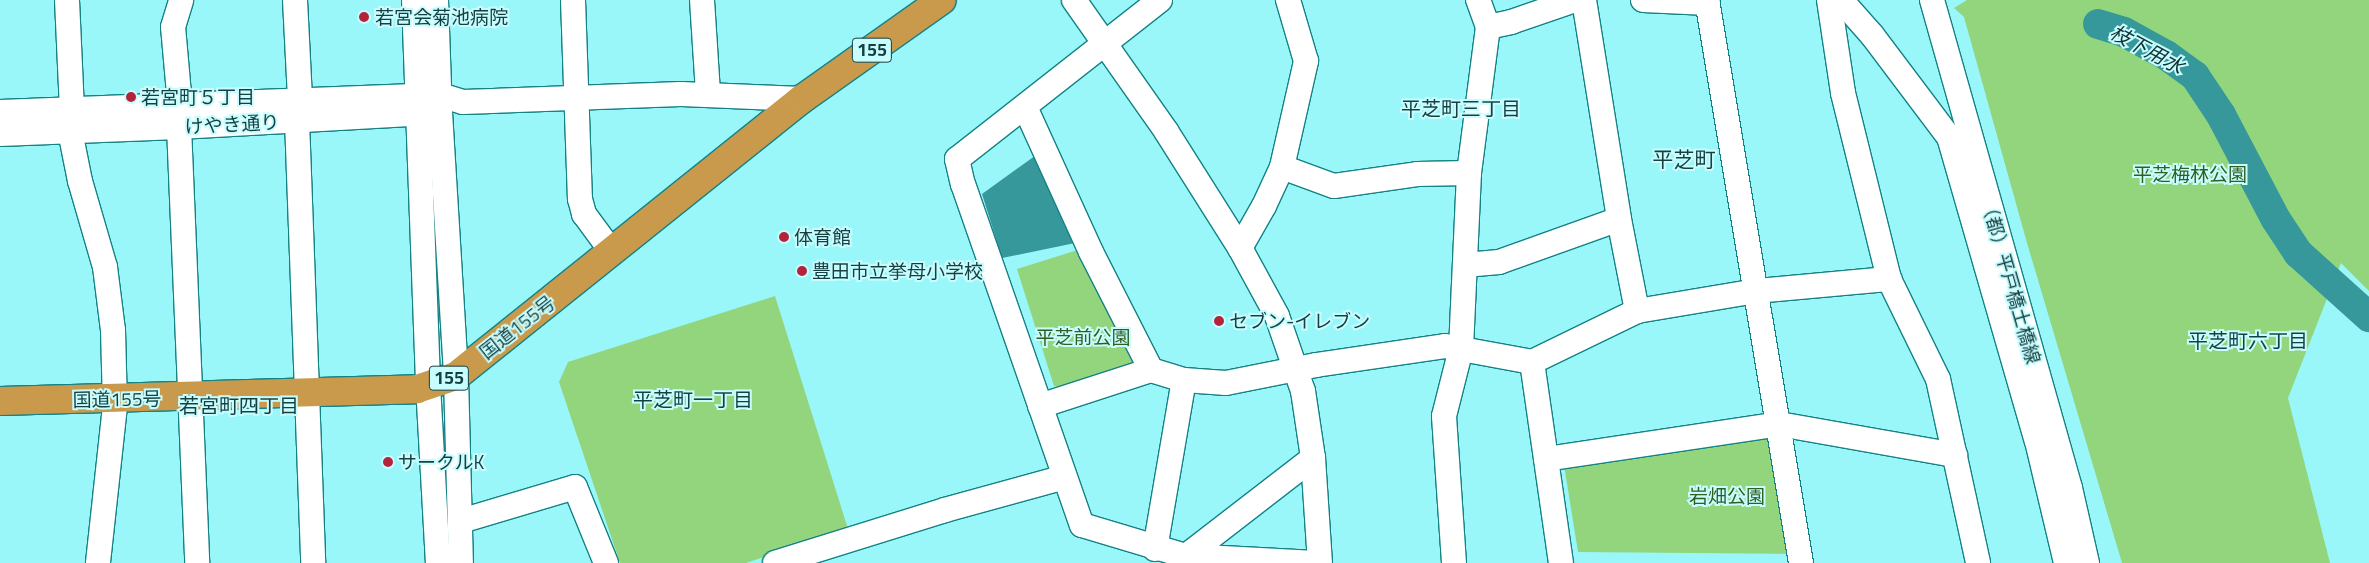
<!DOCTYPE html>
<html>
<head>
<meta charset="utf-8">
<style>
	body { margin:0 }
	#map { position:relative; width:2369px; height:563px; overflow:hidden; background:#99f7fa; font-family:"Titillium Web","Noto Sans JP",sans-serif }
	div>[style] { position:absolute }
	.green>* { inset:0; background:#92d57c }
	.water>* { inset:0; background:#36989b }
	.river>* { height:30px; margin:-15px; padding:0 15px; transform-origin:15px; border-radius:15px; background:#36989b }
	.roads { filter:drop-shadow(1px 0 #148285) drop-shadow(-1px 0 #148285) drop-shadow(0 1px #148285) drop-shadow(0 -1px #148285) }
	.minor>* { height:24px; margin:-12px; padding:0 12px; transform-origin:12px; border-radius:12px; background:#fff }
	.highway>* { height:28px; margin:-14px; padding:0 14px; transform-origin:14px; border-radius:14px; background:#c99a4c }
	.dots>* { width:14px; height:14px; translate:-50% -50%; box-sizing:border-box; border:2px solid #c8fdff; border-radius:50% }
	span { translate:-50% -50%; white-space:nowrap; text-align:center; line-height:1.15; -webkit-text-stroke:4px #c8fdff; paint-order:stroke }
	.shield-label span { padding:1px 4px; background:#c8fdff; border:1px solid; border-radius:4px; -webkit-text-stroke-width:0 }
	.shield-label { font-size:18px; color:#163f40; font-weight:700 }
	.poi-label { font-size:19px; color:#163f40 }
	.left { translate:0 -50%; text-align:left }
	.street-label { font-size:19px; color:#163f40 }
	.park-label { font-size:19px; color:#305f20 }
	.water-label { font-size:20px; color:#133132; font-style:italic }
	.neighbourhood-label { font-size:20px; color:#163f40 }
	.quarter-label { font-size:21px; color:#163f40 }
</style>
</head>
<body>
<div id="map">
	<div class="green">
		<div style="clip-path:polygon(1967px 0,2369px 0,2369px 291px,2341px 263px,2288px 398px,2330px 563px,2122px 563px,2027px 243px,1964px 17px,1954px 8px)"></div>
		<div style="clip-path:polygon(1084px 248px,1144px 363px,1063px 388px,1054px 386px,1017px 269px)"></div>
		<div style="clip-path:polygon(775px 296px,848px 529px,746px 563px,620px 563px,559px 382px,568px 362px)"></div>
		<div style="clip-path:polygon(1774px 430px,1796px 554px,1578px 552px,1564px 465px)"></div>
	</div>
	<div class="water">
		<div style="clip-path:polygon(1039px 153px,1080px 242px,1002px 258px,982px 194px)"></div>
	</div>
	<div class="river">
		<div style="left:2098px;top:24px;width:27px;rotate:17deg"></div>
		<div style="left:2124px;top:32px;width:48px;rotate:28.7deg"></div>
		<div style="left:2166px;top:55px;width:36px;rotate:36deg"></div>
		<div style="left:2195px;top:76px;width:47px;rotate:56.3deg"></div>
		<div style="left:2221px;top:115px;width:116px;rotate:62.3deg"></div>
		<div style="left:2275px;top:218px;width:42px;rotate:56.7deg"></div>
		<div style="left:2298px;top:253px;width:96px;rotate:42deg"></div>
	</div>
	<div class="roads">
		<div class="minor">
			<div style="left:67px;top:0;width:109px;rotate:87.4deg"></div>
			<div style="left:72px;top:109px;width:22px;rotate:95deg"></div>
			<div style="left:70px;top:131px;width:51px;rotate:78.7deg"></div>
			<div style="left:80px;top:181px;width:90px;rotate:73.8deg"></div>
			<div style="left:105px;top:267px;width:64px;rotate:82.8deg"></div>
			<div style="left:113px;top:330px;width:76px;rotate:88.5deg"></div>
			<div style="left:115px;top:406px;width:158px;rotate:96.2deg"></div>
			<div style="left:295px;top:0;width:99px;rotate:87.1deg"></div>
			<div style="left:414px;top:0;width:385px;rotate:87.9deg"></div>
			<div style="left:428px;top:385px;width:178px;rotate:86.8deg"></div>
			<div style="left:436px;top:0;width:112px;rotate:88deg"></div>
			<div style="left:440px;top:112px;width:264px;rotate:86.5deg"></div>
			<div style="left:456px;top:376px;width:187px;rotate:88.5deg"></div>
			<div style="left:573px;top:0;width:199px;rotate:88deg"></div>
			<div style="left:580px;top:199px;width:16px;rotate:75deg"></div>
			<div style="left:584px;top:214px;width:47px;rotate:53.6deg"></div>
			<div style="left:702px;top:0;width:94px;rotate:86.3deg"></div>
			<div style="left:1074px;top:0;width:160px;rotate:54.9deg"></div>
			<div style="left:1166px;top:131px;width:138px;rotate:57.7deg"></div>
			<div style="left:1240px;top:248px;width:77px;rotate:61.4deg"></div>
			<div style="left:1277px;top:316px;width:79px;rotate:70.9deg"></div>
			<div style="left:1303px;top:391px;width:68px;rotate:81.5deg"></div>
			<div style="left:1313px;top:458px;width:105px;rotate:86.2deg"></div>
			<div style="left:1160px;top:0;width:258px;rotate:141.9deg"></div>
			<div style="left:957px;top:159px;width:26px;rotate:77deg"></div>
			<div style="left:963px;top:184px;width:361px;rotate:70.8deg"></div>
			<div style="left:1082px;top:525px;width:109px;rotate:16.6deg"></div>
			<div style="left:1186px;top:556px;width:130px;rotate:3.1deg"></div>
			<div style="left:1584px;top:0;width:222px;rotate:80.9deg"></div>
			<div style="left:1619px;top:219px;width:94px;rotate:78.9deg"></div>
			<div style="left:1643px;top:0;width:65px;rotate:2.6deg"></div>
			<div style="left:1707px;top:0;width:571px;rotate:80.52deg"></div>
			<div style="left:1829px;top:0;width:94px;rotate:81.4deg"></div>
			<div style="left:1843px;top:93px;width:192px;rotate:76.1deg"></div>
			<div style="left:1889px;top:279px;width:111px;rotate:63.9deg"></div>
			<div style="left:1938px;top:379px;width:188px;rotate:77.7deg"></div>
			<div style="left:1841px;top:0;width:47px;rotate:48.5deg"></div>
			<div style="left:1872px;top:35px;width:128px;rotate:53deg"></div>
			<div style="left:1949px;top:137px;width:316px;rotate:73.9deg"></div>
			<div style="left:2037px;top:441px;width:125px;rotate:76.6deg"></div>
			<div style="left:1932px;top:0;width:507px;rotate:74.21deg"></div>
			<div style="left:2070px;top:488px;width:77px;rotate:77.2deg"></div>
			<div style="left:1488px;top:27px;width:24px;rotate:-12deg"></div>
			<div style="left:1511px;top:22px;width:68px;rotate:-19deg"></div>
			<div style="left:180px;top:105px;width:78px;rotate:-95.1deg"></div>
			<div style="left:173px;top:27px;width:28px;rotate:-73deg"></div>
			<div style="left:1025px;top:107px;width:159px;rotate:65.5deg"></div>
			<div style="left:1091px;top:252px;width:132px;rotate:63deg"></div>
			<div style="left:0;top:112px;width:440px;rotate:-2.2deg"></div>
			<div style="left:440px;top:95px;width:24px;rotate:17deg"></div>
			<div style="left:463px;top:102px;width:218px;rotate:-2.1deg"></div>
			<div style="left:681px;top:94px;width:121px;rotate:2.4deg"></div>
			<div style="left:297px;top:120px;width:443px;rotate:87.9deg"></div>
			<div style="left:179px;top:127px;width:436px;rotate:87.6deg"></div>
			<div style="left:0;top:134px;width:179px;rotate:-2.2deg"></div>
			<div style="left:179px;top:127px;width:254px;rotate:-3.2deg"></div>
			<div style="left:1282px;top:167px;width:55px;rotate:20.1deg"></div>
			<div style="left:1334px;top:186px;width:84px;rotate:-8.2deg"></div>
			<div style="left:1417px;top:174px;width:52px;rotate:-1.1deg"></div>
			<div style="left:1240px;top:248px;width:48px;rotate:-60.3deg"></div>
			<div style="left:1264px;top:206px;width:43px;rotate:-65.2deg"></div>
			<div style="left:1282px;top:167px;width:109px;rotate:-77.2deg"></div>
			<div style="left:1306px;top:61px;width:64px;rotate:-106.4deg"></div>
			<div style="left:1465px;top:265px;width:34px;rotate:-5deg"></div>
			<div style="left:1499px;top:262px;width:127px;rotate:-19.7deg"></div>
			<div style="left:1532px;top:362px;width:203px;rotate:81.8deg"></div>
			<div style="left:1040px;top:406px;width:117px;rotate:-18deg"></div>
			<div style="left:1151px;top:370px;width:34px;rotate:17deg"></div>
			<div style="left:1184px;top:380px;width:42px;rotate:4.1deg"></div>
			<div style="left:1226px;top:383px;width:92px;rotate:-11.3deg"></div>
			<div style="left:1316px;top:365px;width:130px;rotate:-8.4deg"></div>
			<div style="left:1445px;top:346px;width:88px;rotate:10.4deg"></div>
			<div style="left:1532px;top:362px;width:117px;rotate:-25.9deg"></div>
			<div style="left:1637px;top:311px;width:121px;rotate:-9.5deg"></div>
			<div style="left:1756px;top:291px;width:134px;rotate:-5.2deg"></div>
			<div style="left:1546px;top:459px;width:236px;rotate:-8.5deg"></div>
			<div style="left:1779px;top:424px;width:179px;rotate:10deg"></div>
			<div style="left:461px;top:521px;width:119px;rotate:-16.6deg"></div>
			<div style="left:575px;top:487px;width:82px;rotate:67.8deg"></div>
			<div style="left:1155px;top:549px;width:171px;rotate:-80.3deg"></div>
			<div style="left:1181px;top:560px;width:167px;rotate:-37.7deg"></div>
			<div style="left:775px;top:563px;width:178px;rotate:-17.3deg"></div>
			<div style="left:945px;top:510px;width:124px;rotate:-15.4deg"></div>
			<div style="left:1454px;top:563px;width:147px;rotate:-93.9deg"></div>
			<div style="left:1444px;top:416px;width:69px;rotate:-75.8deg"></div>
			<div style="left:1461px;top:349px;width:176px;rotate:-87.4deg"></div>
			<div style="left:1469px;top:173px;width:147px;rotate:-82.6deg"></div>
			<div style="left:1488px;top:27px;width:29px;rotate:-110deg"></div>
		</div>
		<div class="highway">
			<div style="left:0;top:401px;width:417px;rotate:-1.6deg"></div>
			<div style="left:417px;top:389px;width:41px;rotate:-18.4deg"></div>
			<div style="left:456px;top:376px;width:443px;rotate:-38.7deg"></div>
			<div style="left:802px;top:99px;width:171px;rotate:-35.3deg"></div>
		</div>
	</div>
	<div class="dots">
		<div style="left:364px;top:17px;background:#b5233b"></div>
		<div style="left:131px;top:97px;background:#b5233b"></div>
		<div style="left:784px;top:237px;background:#b5233b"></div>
		<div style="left:802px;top:271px;background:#b5233b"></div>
		<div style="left:1219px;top:321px;background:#b5233b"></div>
		<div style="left:388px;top:462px;background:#b5233b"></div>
	</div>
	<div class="shield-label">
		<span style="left:872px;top:50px">155</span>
		<span style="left:449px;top:378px">155</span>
	</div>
	<div class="poi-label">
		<span class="left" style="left:375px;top:17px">若宮会菊池病院</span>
		<span class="left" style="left:141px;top:97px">若宮町５丁目</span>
		<span class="left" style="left:794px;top:237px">体育館</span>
		<span class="left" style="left:812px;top:271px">豊田市立挙母小学校</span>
		<span class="left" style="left:1229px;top:321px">セブン-イレブン</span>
		<span class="left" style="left:398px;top:462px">サークルK</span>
	</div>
	<div class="street-label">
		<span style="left:232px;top:124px;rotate:-3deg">けやき通り</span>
		<span style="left:2011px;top:281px;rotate:74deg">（都）平戸橋土橋線</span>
		<span style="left:517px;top:327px;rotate:-38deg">国道155号</span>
		<span style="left:117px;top:399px;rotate:-1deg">国道155号</span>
	</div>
	<div class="park-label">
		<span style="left:2190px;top:174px">平芝梅林公園</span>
		<span style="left:1083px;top:337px">平芝前公園</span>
		<span style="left:1727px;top:496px">岩畑公園</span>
	</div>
	<div class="water-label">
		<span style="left:2147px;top:49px;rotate:28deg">枝下用水</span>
	</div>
	<div class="neighbourhood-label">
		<span style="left:1461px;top:108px">平芝町三丁目</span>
		<span style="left:2248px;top:340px">平芝町六丁目</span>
		<span style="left:693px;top:399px">平芝町一丁目</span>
		<span style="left:239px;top:405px">若宮町四丁目</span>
	</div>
	<div class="quarter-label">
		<span style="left:1684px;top:159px">平芝町</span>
	</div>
</div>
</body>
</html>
